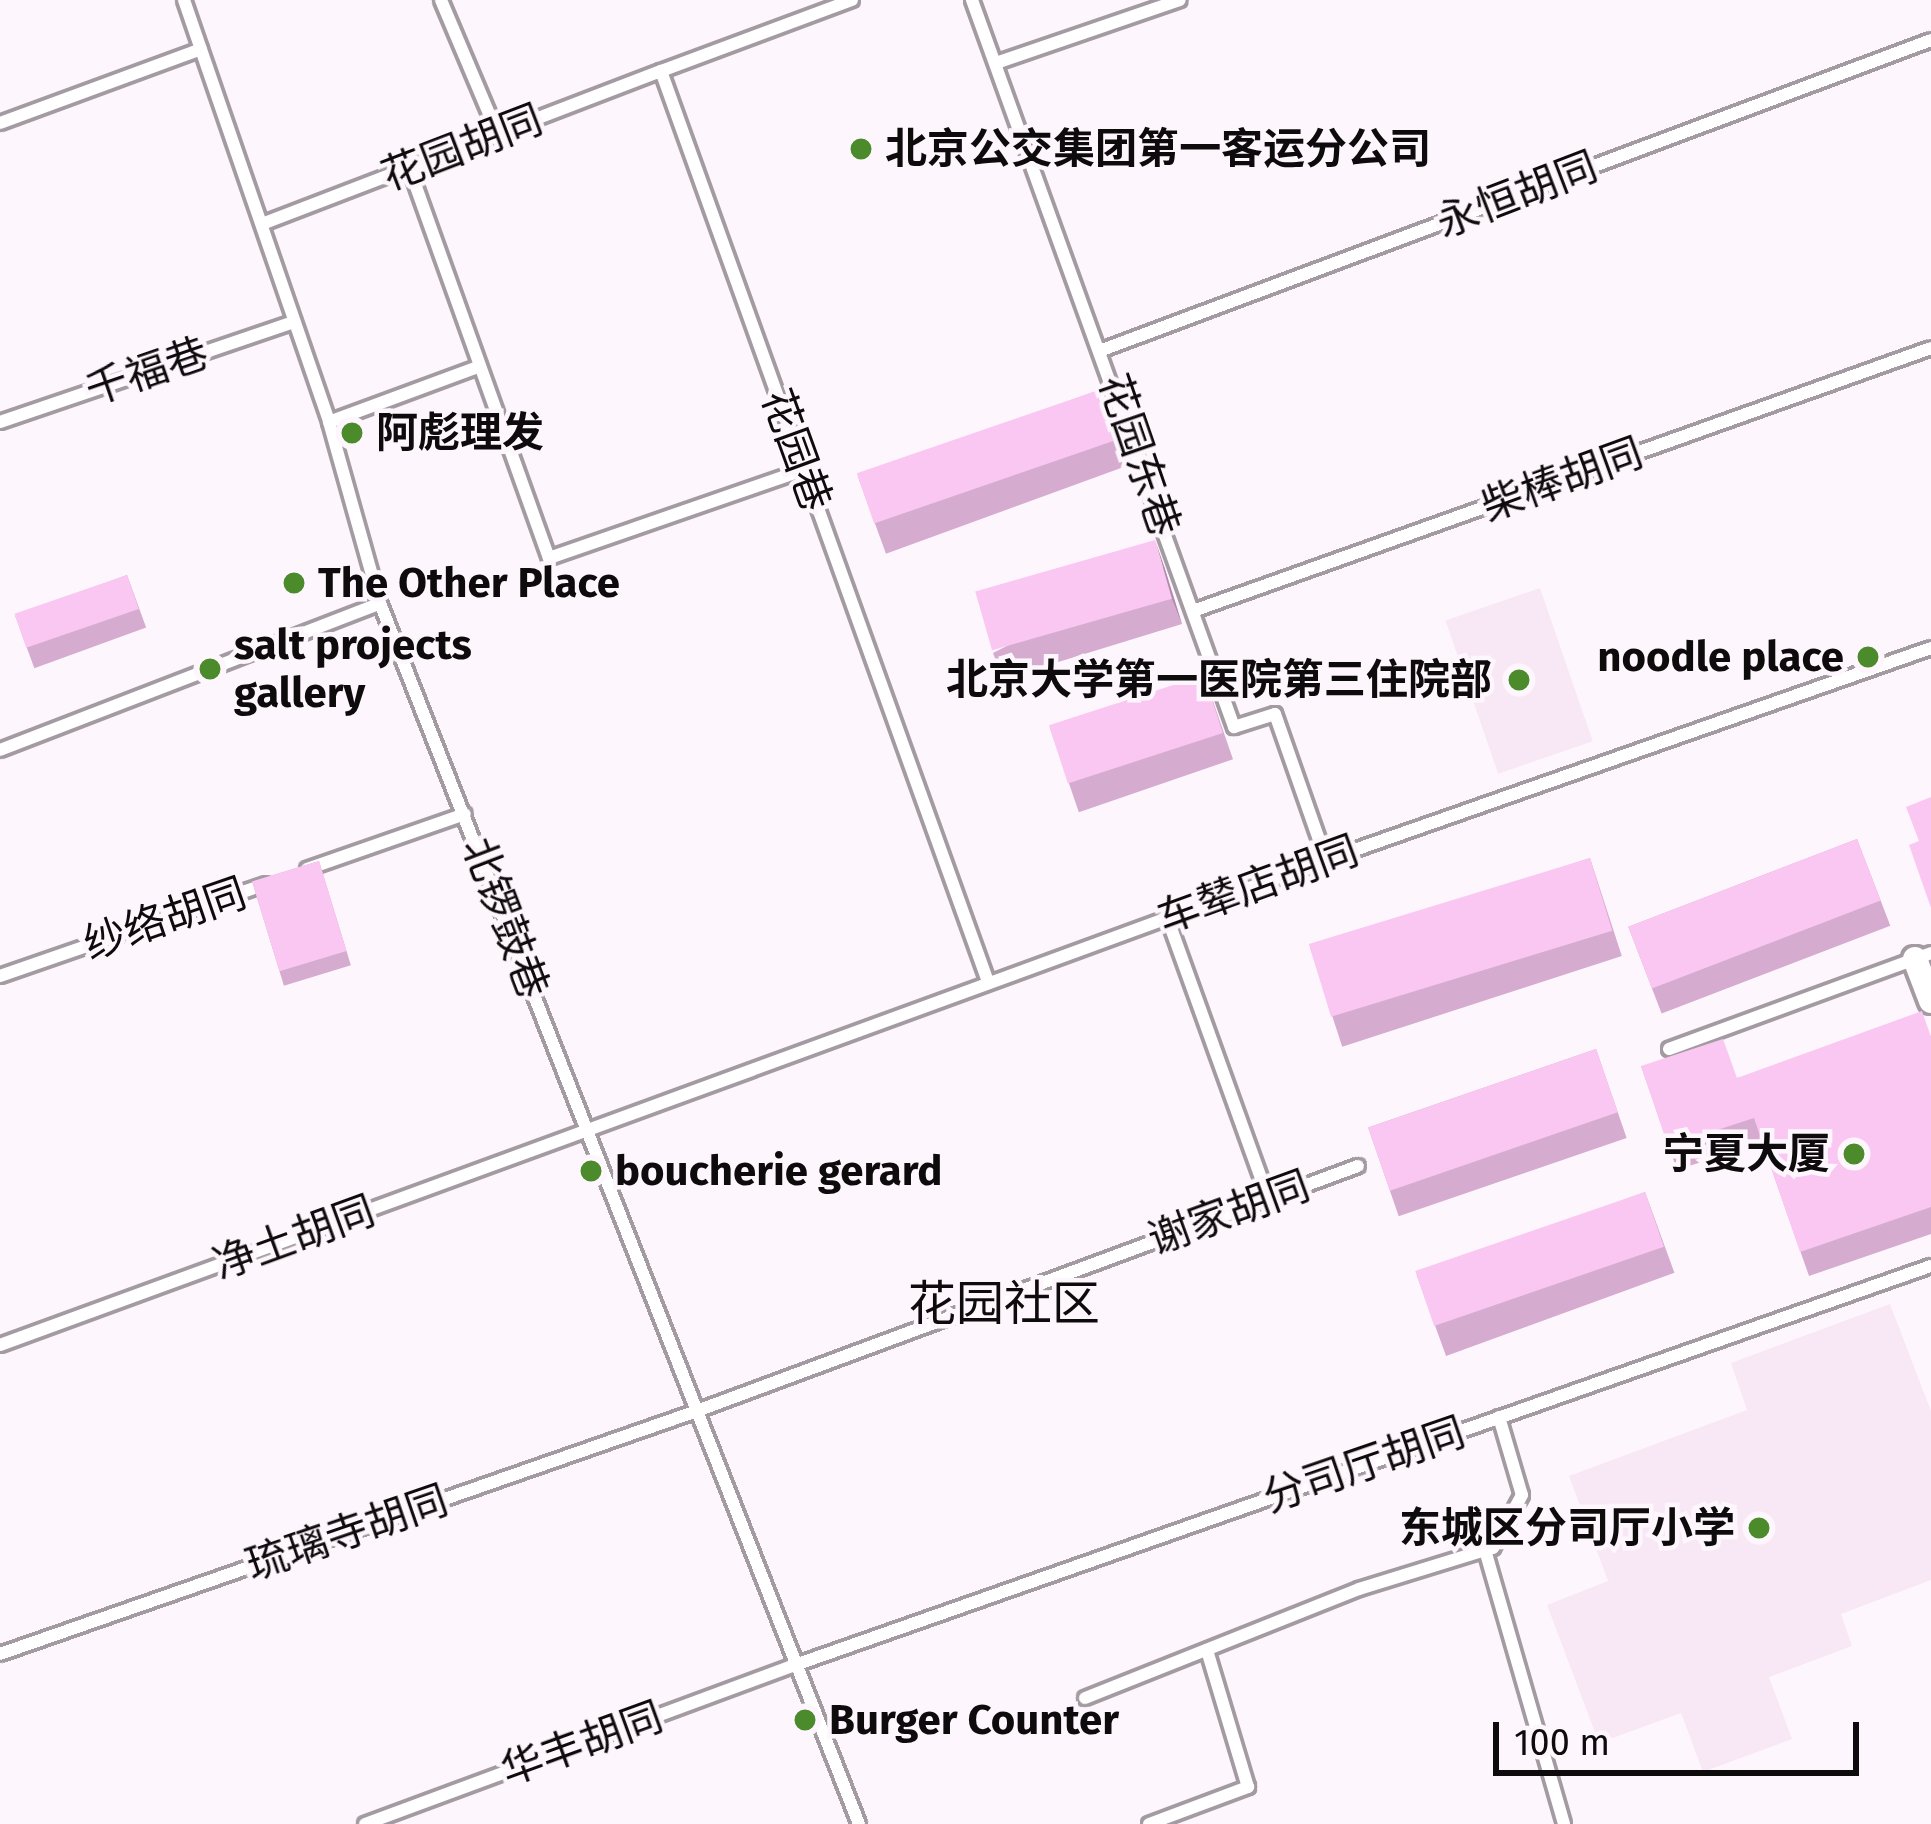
<!DOCTYPE html>
<html>
<head>
<meta charset="utf-8">
<style>
	body { margin:0 }
	#map { position:relative; width:1931px; height:1824px; overflow:hidden; background:#fef6fd; font-family:"Fira Sans","Noto Sans SC",sans-serif }
	div>[style] { position:absolute }
	.built>* { inset:0; background:#f8e8f5; transform-origin:0 0 }
	.roads { filter:drop-shadow(3px 0 #a49ba2) drop-shadow(-3px 0 #a49ba2) drop-shadow(0 3px #a49ba2) drop-shadow(0 -3px #a49ba2) }
	.service>* { height:12px; margin:-6px; padding:0 6px; transform-origin:6px; border-radius:6px; background:#fff }
	.minor>* { height:24px; margin:-12px; padding:0 12px; transform-origin:12px; border-radius:12px; background:#fff }
	.wall>* { inset:0; background:#d6abd0; transform-origin:0 0 }
	.shaded-wall>* { inset:0; background:#ae8ba9 }
	.building>* { inset:0; background:#f9c7f2; transform-origin:0 0 }
	.dots>* { width:33px; height:33px; translate:-50% -50%; box-sizing:border-box; border:6px solid #fef6fd; border-radius:50% }
	span { translate:-50% -50%; white-space:nowrap; text-align:center; line-height:1.15; -webkit-text-stroke:9px #fef6fd; paint-order:stroke }
	.street-label { font-size:42px; color:#0e0b0d }
	.poi-label { font-size:42px; color:#0e0b0d; font-weight:700 }
	.left { translate:0 -50%; text-align:left }
	.right { translate:-100% -50%; text-align:right }
	.quarter-label { font-size:48px; color:#0e0b0d }
	.scale { position:absolute; left:1493px; top:1722px; width:366px; height:54px; box-sizing:border-box; border:6px solid #0e0b0d; border-top:0; padding-left:15px; font-size:36px; line-height:42px; white-space:nowrap; color:#0e0b0d; -webkit-text-stroke:9px #fef6fd; paint-order:stroke }
</style>
</head>
<body>
<div id="map">
	<div class="built">
		<div style="left:1540px;top:588px;width:162px;height:100px;rotate:71deg"></div>
		<div style="clip-path:polygon(1890px 1304px,1931px 1411px,1931px 1580px,1841px 1614px,1852px 1646px,1769px 1677px,1792px 1739px,1703px 1772px,1681px 1713px,1599px 1743px,1547px 1605px,1608px 1581px,1569px 1476px,1747px 1410px,1731px 1363px)"></div>
	</div>
	<div class="roads">
		<div class="service">
			<div style="left:184px;top:0;width:446px;rotate:71deg"></div>
			<div style="left:329px;top:422px;width:188px;rotate:74.3deg"></div>
			<div style="left:380px;top:603px;width:1312px;rotate:68.58deg"></div>
			<div style="left:441px;top:0;width:147px;rotate:67.1deg"></div>
			<div style="left:852px;top:0;width:204px;rotate:159.6deg"></div>
			<div style="left:661px;top:71px;width:968px;rotate:70.25deg"></div>
			<div style="left:972px;top:0;width:773px;rotate:70.18deg"></div>
			<div style="left:1234px;top:727px;width:43px;rotate:-17.6deg"></div>
			<div style="left:1275px;top:714px;width:155px;rotate:70.7deg"></div>
			<div style="left:996px;top:63px;width:194px;rotate:-18.9deg"></div>
			<div style="left:0;top:123px;width:214px;rotate:-20.2deg"></div>
			<div style="left:410px;top:170px;width:412px;rotate:70.3deg"></div>
			<div style="left:549px;top:558px;width:269px;rotate:-19.1deg"></div>
			<div style="left:262px;top:224px;width:427px;rotate:-21deg"></div>
			<div style="left:1102px;top:350px;width:885px;rotate:-20.5deg"></div>
			<div style="left:0;top:422px;width:311px;rotate:-18.8deg"></div>
			<div style="left:329px;top:422px;width:159px;rotate:-20.3deg"></div>
			<div style="left:1193px;top:611px;width:783px;rotate:-19.61deg"></div>
			<div style="left:0;top:750px;width:407px;rotate:-21.1deg"></div>
			<div style="left:307px;top:869px;width:167px;rotate:-19.2deg"></div>
			<div style="left:1167px;top:917px;width:299px;rotate:70.2deg"></div>
			<div style="left:0;top:976px;width:281px;rotate:-19.1deg"></div>
			<div style="left:1669px;top:1049px;width:279px;rotate:-20.1deg"></div>
			<div style="left:0;top:1345px;width:1412px;rotate:-20.09deg"></div>
			<div style="left:1326px;top:860px;width:641px;rotate:-19.31deg"></div>
			<div style="left:1499px;top:1417px;width:81px;rotate:73.6deg"></div>
			<div style="left:1522px;top:1495px;width:60px;rotate:118.7deg"></div>
			<div style="left:1493px;top:1548px;width:8px;rotate:166deg"></div>
			<div style="left:1485px;top:1550px;width:285px;rotate:73.9deg"></div>
			<div style="left:0;top:1654px;width:735px;rotate:-19.22deg"></div>
			<div style="left:694px;top:1412px;width:708px;rotate:-20.33deg"></div>
			<div style="left:1085px;top:1698px;width:295px;rotate:-21.7deg"></div>
			<div style="left:1359px;top:1589px;width:132px;rotate:-17.2deg"></div>
			<div style="left:365px;top:1824px;width:462px;rotate:-20.3deg"></div>
			<div style="left:798px;top:1664px;width:1201px;rotate:-19.36deg"></div>
			<div style="left:1149px;top:1824px;width:106px;rotate:-20.5deg"></div>
			<div style="left:1248px;top:1787px;width:143px;rotate:-106.7deg"></div>
		</div>
		<div class="minor">
			<div style="left:1915px;top:959px;width:45px;rotate:69.1deg"></div>
		</div>
	</div>
	<div class="wall">
		<div style="left:1096px;top:391px;width:81px;height:253px;rotate:70deg"></div>
		<div style="clip-path:polygon(1164px 566px,1182px 624px,1003px 679px,993px 653px)"></div>
		<div style="left:127px;top:575px;width:56px;height:119px;rotate:70deg"></div>
		<div style="left:1204px;top:675px;width:89px;height:163px;rotate:71deg"></div>
		<div style="left:1857px;top:839px;width:93px;height:245px;rotate:69deg"></div>
		<div style="left:1590px;top:858px;width:103px;height:294px;rotate:72deg"></div>
		<div style="left:319px;top:861px;width:109px;height:70px;rotate:73deg"></div>
		<div style="clip-path:polygon(1931px 1036px,1931px 1234px,1809px 1276px,1762px 1142px,1677px 1170px,1641px 1066px,1737px 1078px)"></div>
		<div style="left:1596px;top:1049px;width:94px;height:241px;rotate:71deg"></div>
		<div style="left:1645px;top:1192px;width:86px;height:243px;rotate:70deg"></div>
	</div>
	<div class="shaded-wall">
		<div style="clip-path:polygon(1155px 540px,1164px 566px,1182px 624px,1172px 599px)"></div>
	</div>
	<div class="building">
		<div style="left:1096px;top:391px;width:53px;height:253px;rotate:71deg"></div>
		<div style="left:1155px;top:540px;width:61px;height:187px;rotate:74deg"></div>
		<div style="left:127px;top:575px;width:36px;height:119px;rotate:71deg"></div>
		<div style="left:1204px;top:675px;width:61px;height:163px;rotate:72deg"></div>
		<div style="clip-path:polygon(1931px 797px,1931px 908px,1909px 845px,1919px 841px,1906px 807px)"></div>
		<div style="left:1857px;top:839px;width:66px;height:245px;rotate:69deg"></div>
		<div style="left:1590px;top:858px;width:76px;height:294px;rotate:73deg"></div>
		<div style="left:319px;top:861px;width:94px;height:70px;rotate:73deg"></div>
		<div style="clip-path:polygon(1922px 1011px,1931px 1037px,1931px 1207px,1800px 1252px,1754px 1118px,1668px 1146px,1641px 1066px,1723px 1039px,1737px 1078px)"></div>
		<div style="left:1596px;top:1049px;width:67px;height:241px;rotate:71deg"></div>
		<div style="left:1645px;top:1192px;width:58px;height:243px;rotate:71deg"></div>
	</div>
	<div class="dots">
		<div style="left:861px;top:149px;background:#4b8b2c"></div>
		<div style="left:352px;top:433px;background:#4b8b2c"></div>
		<div style="left:294px;top:583px;background:#4b8b2c"></div>
		<div style="left:1868px;top:657px;background:#4b8b2c"></div>
		<div style="left:210px;top:669px;background:#4b8b2c"></div>
		<div style="left:1519px;top:680px;background:#4b8b2c"></div>
		<div style="left:1854px;top:1154px;background:#4b8b2c"></div>
		<div style="left:591px;top:1171px;background:#4b8b2c"></div>
		<div style="left:1759px;top:1528px;background:#4b8b2c"></div>
		<div style="left:805px;top:1720px;background:#4b8b2c"></div>
	</div>
	<div class="street-label">
		<span style="left:462px;top:148px;rotate:-21deg">花园胡同</span>
		<span style="left:1517px;top:195px;rotate:-21deg">永恒胡同</span>
		<span style="left:147px;top:372px;rotate:-19deg">千福巷</span>
		<span style="left:796px;top:450px;rotate:70deg">花园巷</span>
		<span style="left:1139px;top:455px;rotate:71deg">花园东巷</span>
		<span style="left:1562px;top:480px;rotate:-20deg">柴棒胡同</span>
		<span style="left:1258px;top:885px;rotate:-20deg">车辇店胡同</span>
		<span style="left:505px;top:918px;rotate:69deg">北锣鼓巷</span>
		<span style="left:165px;top:919px;rotate:-19deg">纱络胡同</span>
		<span style="left:1229px;top:1213px;rotate:-20deg">谢家胡同</span>
		<span style="left:294px;top:1238px;rotate:-20deg">净土胡同</span>
		<span style="left:1364px;top:1465px;rotate:-19deg">分司厅胡同</span>
		<span style="left:347px;top:1533px;rotate:-19deg">琉璃寺胡同</span>
		<span style="left:582px;top:1744px;rotate:-20deg">华丰胡同</span>
	</div>
	<div class="poi-label">
		<span class="left" style="left:885px;top:149px">北京公交集团第一客运分公司</span>
		<span class="left" style="left:376px;top:433px">阿彪理发</span>
		<span class="left" style="left:318px;top:583px">The Other Place</span>
		<span class="left" style="left:234px;top:669px">salt projects<br>gallery</span>
		<span class="right" style="left:1844px;top:657px">noodle place</span>
		<span class="right" style="left:1492px;top:680px">北京大学第一医院第三住院部</span>
		<span class="right" style="left:1830px;top:1154px">宁夏大厦</span>
		<span class="left" style="left:615px;top:1171px">boucherie gerard</span>
		<span class="right" style="left:1735px;top:1528px">东城区分司厅小学</span>
		<span class="left" style="left:829px;top:1720px">Burger Counter</span>
	</div>
	<div class="quarter-label">
		<span style="left:1004px;top:1305px">花园社区</span>
	</div>
	<div class="scale">100 m</div>
</div>
</body>
</html>
